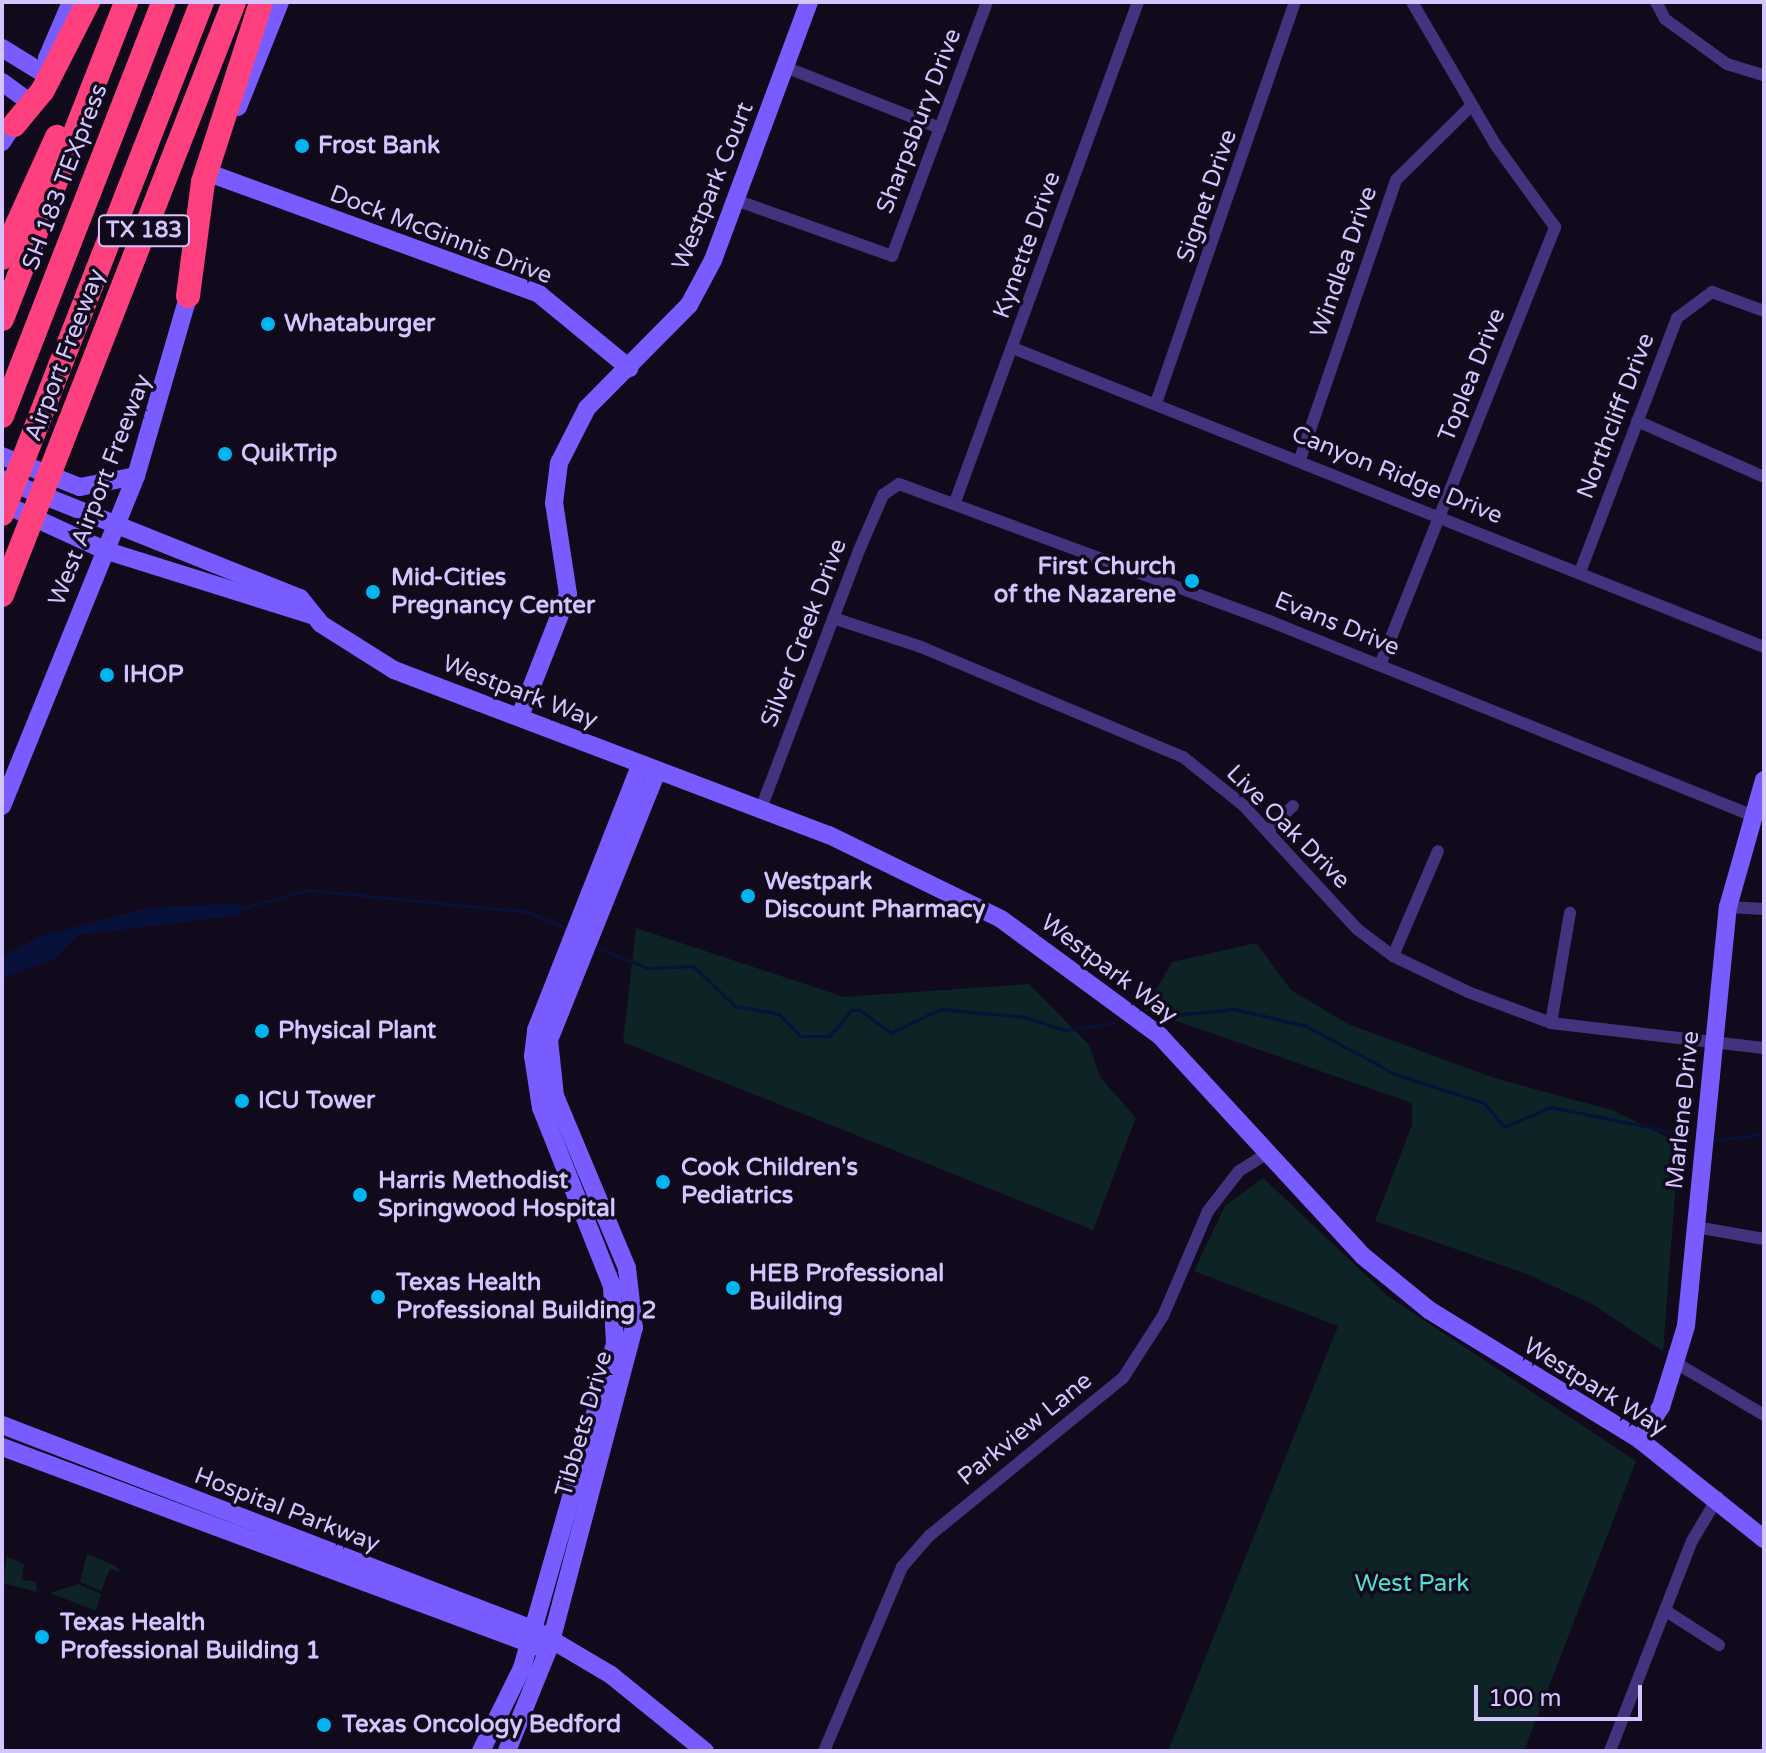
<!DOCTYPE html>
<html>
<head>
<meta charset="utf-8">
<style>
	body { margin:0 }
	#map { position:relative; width:1766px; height:1753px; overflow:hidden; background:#100a1c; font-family:"Varela Round",sans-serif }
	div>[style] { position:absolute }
	.green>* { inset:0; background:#0d2326 }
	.water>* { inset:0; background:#071139 }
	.stream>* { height:3px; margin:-1.5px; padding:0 1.5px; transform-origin:1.5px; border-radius:1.5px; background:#071139 }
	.street>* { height:12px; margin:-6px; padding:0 6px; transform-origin:6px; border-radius:6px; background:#41337d }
	.secondary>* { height:18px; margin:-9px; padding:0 9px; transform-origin:9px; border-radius:9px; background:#795cff }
	.highway>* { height:24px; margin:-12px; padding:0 12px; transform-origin:12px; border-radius:12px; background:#ff407f }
	.dots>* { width:22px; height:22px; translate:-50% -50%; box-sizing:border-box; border:4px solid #100a1c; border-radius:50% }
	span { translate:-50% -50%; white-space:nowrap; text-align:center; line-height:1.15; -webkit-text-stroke:7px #100a1c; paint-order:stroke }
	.shield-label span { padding:2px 6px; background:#100a1c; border:2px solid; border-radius:6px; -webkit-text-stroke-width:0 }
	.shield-label { font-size:22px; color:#d5c5ff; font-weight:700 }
	.street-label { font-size:24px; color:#d5c5ff }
	.poi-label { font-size:24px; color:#d5c5ff; font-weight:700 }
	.left { translate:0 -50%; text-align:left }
	.right { translate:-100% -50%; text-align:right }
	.park-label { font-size:24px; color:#4ee2d4 }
	.frame { position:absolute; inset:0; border:4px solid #d5c5ff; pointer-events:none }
	.scale { position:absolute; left:1474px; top:1685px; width:168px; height:36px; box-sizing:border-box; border:4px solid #d5c5ff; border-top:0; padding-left:10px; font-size:24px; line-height:28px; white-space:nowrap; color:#d5c5ff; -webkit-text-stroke:6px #100a1c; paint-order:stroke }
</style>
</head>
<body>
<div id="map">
	<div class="green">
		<div style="clip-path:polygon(636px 928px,844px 997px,1029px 984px,1089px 1045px,1100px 1077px,1136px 1118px,1093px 1230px,623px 1042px)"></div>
		<div style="clip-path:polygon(1256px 943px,1291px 990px,1348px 1024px,1494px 1078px,1612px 1110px,1679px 1143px,1663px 1351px,1594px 1305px,1527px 1274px,1375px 1221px,1412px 1125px,1412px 1103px,1145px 1010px,1172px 962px)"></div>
		<div style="clip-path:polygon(1263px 1178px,1389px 1297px,1636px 1461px,1524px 1751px,1168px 1751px,1338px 1326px,1194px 1271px,1225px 1206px)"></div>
		<div style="clip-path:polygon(87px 1554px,116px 1566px,122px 1573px,110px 1569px,101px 1591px,80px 1582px)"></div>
		<div style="clip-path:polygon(7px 1557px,24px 1564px,22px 1580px,36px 1582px,37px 1592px,2px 1583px)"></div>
		<div style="clip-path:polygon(78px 1584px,101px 1594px,96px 1611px,50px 1593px)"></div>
	</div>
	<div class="water">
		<div style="clip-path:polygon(240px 903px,242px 915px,78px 935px,54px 959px,2px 979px,2px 956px,41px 936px,147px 908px)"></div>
	</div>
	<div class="stream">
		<div style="left:239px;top:909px;width:72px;rotate:-15.4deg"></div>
		<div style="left:308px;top:890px;width:221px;rotate:5.7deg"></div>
		<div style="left:528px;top:912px;width:37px;rotate:22deg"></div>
		<div style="left:598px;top:948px;width:54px;rotate:21.8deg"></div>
		<div style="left:648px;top:968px;width:45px;rotate:-2.5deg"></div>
		<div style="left:693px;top:966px;width:58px;rotate:43.6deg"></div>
		<div style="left:735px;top:1006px;width:45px;rotate:10.3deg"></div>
		<div style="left:779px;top:1014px;width:30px;rotate:46deg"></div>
		<div style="left:800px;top:1036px;width:30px"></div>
		<div style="left:830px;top:1036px;width:33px;rotate:-51deg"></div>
		<div style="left:851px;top:1010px;width:9px"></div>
		<div style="left:860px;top:1010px;width:38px;rotate:37deg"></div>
		<div style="left:890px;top:1033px;width:56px;rotate:-25.2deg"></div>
		<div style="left:941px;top:1009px;width:84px;rotate:5.4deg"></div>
		<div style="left:1025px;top:1017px;width:41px;rotate:18.4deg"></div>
		<div style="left:1064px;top:1030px;width:50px;rotate:-8deg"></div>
		<div style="left:1166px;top:1016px;width:68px;rotate:-5.9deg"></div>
		<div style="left:1234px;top:1009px;width:74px;rotate:13.3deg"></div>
		<div style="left:1306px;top:1026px;width:101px;rotate:28.3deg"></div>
		<div style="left:1395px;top:1074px;width:94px;rotate:18deg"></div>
		<div style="left:1484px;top:1103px;width:31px;rotate:50deg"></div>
		<div style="left:1504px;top:1127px;width:51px;rotate:-23.1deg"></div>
		<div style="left:1551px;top:1107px;width:144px;rotate:11.6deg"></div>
		<div style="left:1715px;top:1140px;width:49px;rotate:-7deg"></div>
	</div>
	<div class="street">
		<div style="left:1656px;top:2px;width:19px;rotate:62deg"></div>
		<div style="left:1665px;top:19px;width:77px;rotate:36deg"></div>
		<div style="left:1727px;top:64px;width:39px;rotate:17deg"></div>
		<div style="left:785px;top:67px;width:167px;rotate:21.5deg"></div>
		<div style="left:736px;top:200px;width:166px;rotate:19.7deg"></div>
		<div style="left:892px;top:256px;width:271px;rotate:-69.5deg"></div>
		<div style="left:1013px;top:348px;width:808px;rotate:21.71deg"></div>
		<div style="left:1156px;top:403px;width:424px;rotate:-70.9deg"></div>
		<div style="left:1637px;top:421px;width:139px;rotate:23.8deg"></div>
		<div style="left:1300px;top:459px;width:295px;rotate:-71deg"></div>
		<div style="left:1396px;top:180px;width:105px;rotate:-44.6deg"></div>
		<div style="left:955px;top:502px;width:532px;rotate:-69.9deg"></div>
		<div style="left:1580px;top:572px;width:272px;rotate:-69.1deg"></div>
		<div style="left:1677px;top:318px;width:44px;rotate:-36.6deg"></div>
		<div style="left:1712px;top:292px;width:55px;rotate:20.1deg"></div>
		<div style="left:833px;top:618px;width:93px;rotate:18.2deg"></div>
		<div style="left:921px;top:647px;width:284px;rotate:22.8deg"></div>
		<div style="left:1183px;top:757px;width:77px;rotate:38.7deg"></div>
		<div style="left:1243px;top:805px;width:168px;rotate:47.4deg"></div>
		<div style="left:1357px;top:929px;width:45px;rotate:36.9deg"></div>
		<div style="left:1393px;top:956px;width:83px;rotate:25.6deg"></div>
		<div style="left:1468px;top:992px;width:89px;rotate:20.5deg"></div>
		<div style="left:1551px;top:1023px;width:214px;rotate:6.7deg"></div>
		<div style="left:1380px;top:665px;width:472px;rotate:-68.2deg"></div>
		<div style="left:1555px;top:227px;width:102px;rotate:-125.9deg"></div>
		<div style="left:1495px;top:144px;width:164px;rotate:-120.3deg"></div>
		<div style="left:760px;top:811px;width:281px;rotate:-69.2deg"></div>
		<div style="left:860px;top:548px;width:58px;rotate:-66.5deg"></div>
		<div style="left:883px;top:495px;width:19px;rotate:-35deg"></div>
		<div style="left:899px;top:484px;width:398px;rotate:20.3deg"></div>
		<div style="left:1272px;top:622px;width:516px;rotate:21.95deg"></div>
		<div style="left:1267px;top:831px;width:36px;rotate:-44deg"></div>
		<div style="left:1728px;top:907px;width:36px;rotate:3deg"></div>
		<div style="left:1393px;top:956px;width:114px;rotate:-66.8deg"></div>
		<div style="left:1551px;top:1023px;width:112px;rotate:-80.2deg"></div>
		<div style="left:1696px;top:1227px;width:69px;rotate:10deg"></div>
		<div style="left:1676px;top:1363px;width:102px;rotate:30.6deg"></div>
		<div style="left:1666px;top:1611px;width:63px;rotate:32.7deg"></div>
		<div style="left:824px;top:1751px;width:200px;rotate:-67deg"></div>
		<div style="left:902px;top:1567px;width:41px;rotate:-48.9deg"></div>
		<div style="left:929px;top:1536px;width:250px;rotate:-39.2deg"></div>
		<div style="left:1123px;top:1378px;width:74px;rotate:-57.2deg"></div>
		<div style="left:1163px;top:1316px;width:114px;rotate:-66.8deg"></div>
		<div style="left:1208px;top:1211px;width:51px;rotate:-52.2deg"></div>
		<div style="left:1239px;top:1171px;width:36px;rotate:-32deg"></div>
		<div style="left:1610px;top:1751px;width:225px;rotate:-68.7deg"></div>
		<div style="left:1692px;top:1541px;width:51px;rotate:-59.4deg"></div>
	</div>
	<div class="secondary">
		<div style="left:2px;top:48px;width:46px;rotate:31.6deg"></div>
		<div style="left:47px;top:58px;width:61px;rotate:-66.8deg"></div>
		<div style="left:2px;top:82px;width:31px;rotate:36deg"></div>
		<div style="left:238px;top:107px;width:113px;rotate:-68.2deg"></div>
		<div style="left:2px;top:142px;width:33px;rotate:-57deg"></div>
		<div style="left:217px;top:176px;width:343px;rotate:20.1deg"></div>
		<div style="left:539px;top:294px;width:117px;rotate:39.4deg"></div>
		<div style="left:2px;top:456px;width:84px;rotate:21.7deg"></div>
		<div style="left:80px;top:487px;width:57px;rotate:-11.1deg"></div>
		<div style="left:2px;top:479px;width:321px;rotate:21.8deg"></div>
		<div style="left:300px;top:598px;width:33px;rotate:51deg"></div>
		<div style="left:321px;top:624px;width:86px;rotate:32.2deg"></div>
		<div style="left:394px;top:670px;width:465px;rotate:20.8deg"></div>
		<div style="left:829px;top:835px;width:191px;rotate:26deg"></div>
		<div style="left:1001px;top:919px;width:197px;rotate:36.3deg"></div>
		<div style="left:1160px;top:1036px;width:299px;rotate:47.3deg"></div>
		<div style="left:1363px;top:1256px;width:85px;rotate:39.3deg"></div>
		<div style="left:1429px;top:1310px;width:248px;rotate:31.6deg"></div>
		<div style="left:1640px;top:1440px;width:159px;rotate:38.6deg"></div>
		<div style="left:2px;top:503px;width:112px;rotate:24.7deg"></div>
		<div style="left:104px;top:550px;width:218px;rotate:17.4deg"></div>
		<div style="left:520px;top:716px;width:131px;rotate:-68.5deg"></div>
		<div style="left:568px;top:594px;width:92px;rotate:-98.7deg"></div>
		<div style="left:554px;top:503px;width:40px;rotate:-82.9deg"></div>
		<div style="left:559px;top:463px;width:62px;rotate:-63deg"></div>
		<div style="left:587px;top:408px;width:145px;rotate:-45.3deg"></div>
		<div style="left:689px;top:305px;width:51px;rotate:-61.9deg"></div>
		<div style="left:713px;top:260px;width:275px;rotate:-69.6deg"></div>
		<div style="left:2px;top:806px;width:356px;rotate:-67.9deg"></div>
		<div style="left:136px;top:476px;width:197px;rotate:-73.8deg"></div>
		<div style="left:2px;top:1425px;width:571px;rotate:21.04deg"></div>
		<div style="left:535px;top:1630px;width:88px;rotate:30.6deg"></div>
		<div style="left:611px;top:1675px;width:121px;rotate:39deg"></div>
		<div style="left:1640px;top:1440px;width:39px;rotate:-58deg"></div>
		<div style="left:1661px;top:1407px;width:85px;rotate:-72.8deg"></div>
		<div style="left:1686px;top:1326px;width:421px;rotate:-84.3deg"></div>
		<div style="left:1728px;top:907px;width:132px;rotate:-74.2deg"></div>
		<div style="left:2px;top:1447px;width:573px;rotate:20.43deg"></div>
		<div style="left:481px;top:1751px;width:93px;rotate:-63.7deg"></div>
		<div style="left:522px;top:1668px;width:337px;rotate:-74deg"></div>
		<div style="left:615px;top:1344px;width:58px;rotate:-93deg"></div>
		<div style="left:612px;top:1286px;width:192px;rotate:-111.7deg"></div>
		<div style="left:541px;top:1108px;width:53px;rotate:-98.7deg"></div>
		<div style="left:533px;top:1056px;width:26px;rotate:-83deg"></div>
		<div style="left:536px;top:1030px;width:286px;rotate:-68.5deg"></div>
		<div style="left:507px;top:1751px;width:114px;rotate:-67.9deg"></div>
		<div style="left:550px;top:1645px;width:328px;rotate:-75.2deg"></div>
		<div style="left:634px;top:1328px;width:60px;rotate:-96.7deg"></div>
		<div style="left:627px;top:1268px;width:186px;rotate:-112.7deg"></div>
		<div style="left:555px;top:1096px;width:56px;rotate:-96.1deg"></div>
		<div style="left:549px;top:1040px;width:290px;rotate:-68.1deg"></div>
	</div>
	<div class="highway">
		<div style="left:14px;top:125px;width:45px;rotate:-50.4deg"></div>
		<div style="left:43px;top:90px;width:99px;rotate:-62.9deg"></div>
		<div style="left:2px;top:258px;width:133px;rotate:-65.6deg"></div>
		<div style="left:188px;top:296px;width:115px;rotate:-82.5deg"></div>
		<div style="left:203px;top:182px;width:189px;rotate:-72.1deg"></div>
		<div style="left:2px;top:319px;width:340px;rotate:-68.6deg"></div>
		<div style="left:2px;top:416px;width:444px;rotate:-68.7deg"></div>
		<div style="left:2px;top:514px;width:550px;rotate:-68.66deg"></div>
		<div style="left:2px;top:595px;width:637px;rotate:-68.63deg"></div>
	</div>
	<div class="dots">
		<div style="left:302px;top:146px;background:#00b4f0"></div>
		<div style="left:268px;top:324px;background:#00b4f0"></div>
		<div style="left:225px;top:454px;background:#00b4f0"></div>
		<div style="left:1192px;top:581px;background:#00b4f0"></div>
		<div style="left:373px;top:592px;background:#00b4f0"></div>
		<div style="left:107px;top:675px;background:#00b4f0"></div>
		<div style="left:748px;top:896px;background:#00b4f0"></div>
		<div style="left:262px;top:1031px;background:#00b4f0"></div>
		<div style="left:242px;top:1101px;background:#00b4f0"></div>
		<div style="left:663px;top:1182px;background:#00b4f0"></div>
		<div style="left:360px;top:1195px;background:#00b4f0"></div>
		<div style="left:733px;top:1288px;background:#00b4f0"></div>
		<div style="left:378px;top:1297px;background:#00b4f0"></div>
		<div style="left:42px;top:1637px;background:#00b4f0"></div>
		<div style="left:324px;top:1725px;background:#00b4f0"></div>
	</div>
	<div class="shield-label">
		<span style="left:144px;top:231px">TX 183</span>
	</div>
	<div class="street-label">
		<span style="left:919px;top:121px;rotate:-69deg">Sharpsbury Drive</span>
		<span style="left:65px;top:177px;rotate:-69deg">SH 183 TEXpress</span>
		<span style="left:713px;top:186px;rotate:-68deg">Westpark Court</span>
		<span style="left:1207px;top:196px;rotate:-71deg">Signet Drive</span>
		<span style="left:441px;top:235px;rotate:21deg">Dock McGinnis Drive</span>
		<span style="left:1027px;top:245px;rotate:-70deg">Kynette Drive</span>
		<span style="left:1344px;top:262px;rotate:-71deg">Windlea Drive</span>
		<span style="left:65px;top:355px;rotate:-69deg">Airport Freeway</span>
		<span style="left:1472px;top:375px;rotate:-68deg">Toplea Drive</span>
		<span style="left:1616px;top:416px;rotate:-69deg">Northcliff Drive</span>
		<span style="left:1397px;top:475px;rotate:22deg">Canyon Ridge Drive</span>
		<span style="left:100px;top:490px;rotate:-69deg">West Airport Freeway</span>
		<span style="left:1337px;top:624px;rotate:22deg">Evans Drive</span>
		<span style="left:804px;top:633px;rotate:-69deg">Silver Creek Drive</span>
		<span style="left:520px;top:692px;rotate:21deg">Westpark Way</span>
		<span style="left:1288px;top:827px;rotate:45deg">Live Oak Drive</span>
		<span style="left:1109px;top:969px;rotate:37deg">Westpark Way</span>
		<span style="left:1683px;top:1110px;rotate:-84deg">Marlene Drive</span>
		<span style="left:1595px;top:1387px;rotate:32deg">Westpark Way</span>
		<span style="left:584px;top:1424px;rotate:-74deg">Tibbets Drive</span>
		<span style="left:1025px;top:1429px;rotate:-39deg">Parkview Lane</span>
		<span style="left:287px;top:1510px;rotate:21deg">Hospital Parkway</span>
	</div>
	<div class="poi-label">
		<span class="left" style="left:318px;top:146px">Frost Bank</span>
		<span class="left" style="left:284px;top:324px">Whataburger</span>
		<span class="left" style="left:241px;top:454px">QuikTrip</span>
		<span class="right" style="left:1176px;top:581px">First Church<br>of the Nazarene</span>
		<span class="left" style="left:391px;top:592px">Mid-Cities<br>Pregnancy Center</span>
		<span class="left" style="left:123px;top:675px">IHOP</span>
		<span class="left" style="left:764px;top:896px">Westpark<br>Discount Pharmacy</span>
		<span class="left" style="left:278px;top:1031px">Physical Plant</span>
		<span class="left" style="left:258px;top:1101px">ICU Tower</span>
		<span class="left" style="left:681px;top:1182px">Cook Children's<br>Pediatrics</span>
		<span class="left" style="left:378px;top:1195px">Harris Methodist<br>Springwood Hospital</span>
		<span class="left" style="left:749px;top:1288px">HEB Professional<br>Building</span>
		<span class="left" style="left:396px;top:1297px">Texas Health<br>Professional Building 2</span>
		<span class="left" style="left:60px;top:1637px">Texas Health<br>Professional Building 1</span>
		<span class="left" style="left:342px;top:1725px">Texas Oncology Bedford</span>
	</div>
	<div class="park-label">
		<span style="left:1412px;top:1584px">West Park</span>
	</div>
	<div class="frame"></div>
	<div class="scale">100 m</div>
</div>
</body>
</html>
